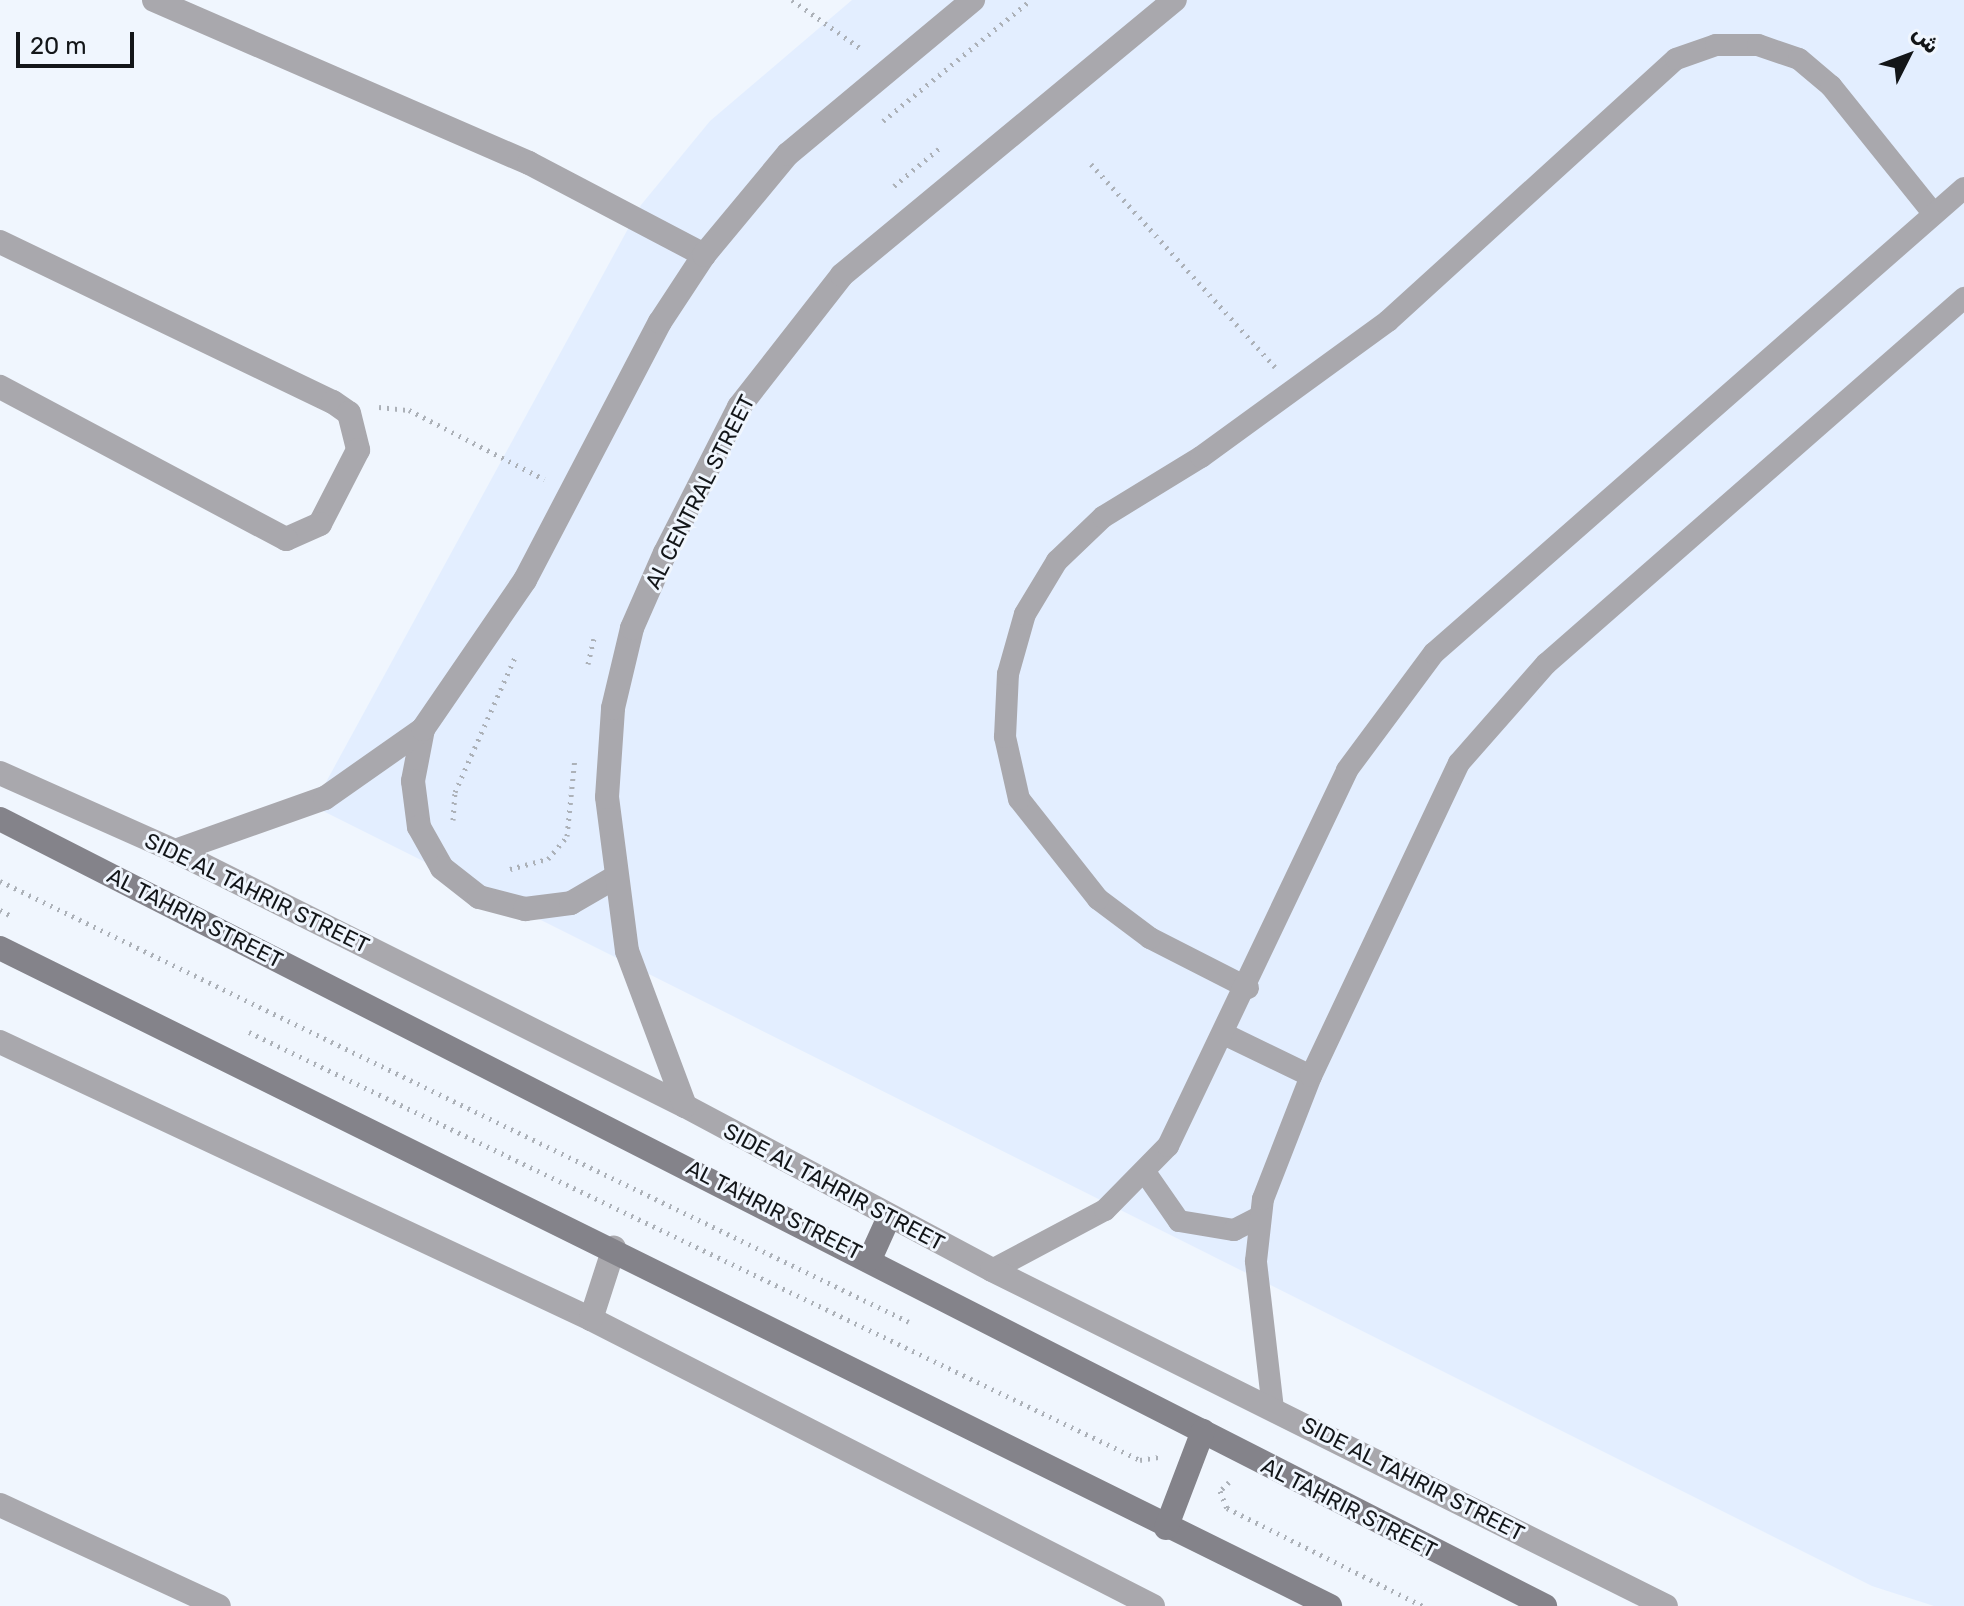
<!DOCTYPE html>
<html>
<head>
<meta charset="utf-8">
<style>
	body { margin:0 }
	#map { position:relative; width:1964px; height:1606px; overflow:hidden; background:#f0f6fe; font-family:Rubik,"Noto Naskh Arabic",sans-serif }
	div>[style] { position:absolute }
	.built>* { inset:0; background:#e3eeff }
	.path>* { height:5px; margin-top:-2.5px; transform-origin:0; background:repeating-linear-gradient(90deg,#acb1b8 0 2px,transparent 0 8px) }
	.lane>* { height:22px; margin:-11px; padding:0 11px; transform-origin:11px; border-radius:11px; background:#a9a8ad }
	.street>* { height:24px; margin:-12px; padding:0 12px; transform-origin:12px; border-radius:12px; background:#a9a8ad }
	.secondary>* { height:24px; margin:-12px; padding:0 12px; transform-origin:12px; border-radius:12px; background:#84838a }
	span { translate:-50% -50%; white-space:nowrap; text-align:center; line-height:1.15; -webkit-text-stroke:6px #f0f6fe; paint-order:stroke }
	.street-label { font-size:22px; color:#131619 }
	.north { position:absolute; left:1868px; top:16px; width:80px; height:80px; -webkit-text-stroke:6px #f0f6fe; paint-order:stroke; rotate:48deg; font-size:22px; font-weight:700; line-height:32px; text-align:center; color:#131619 }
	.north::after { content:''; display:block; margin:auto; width:28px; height:36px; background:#131619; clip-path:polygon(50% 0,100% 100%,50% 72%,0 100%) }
	.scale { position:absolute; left:16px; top:32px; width:118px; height:36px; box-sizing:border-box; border:4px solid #131619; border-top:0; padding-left:10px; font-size:24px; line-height:28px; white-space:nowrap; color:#131619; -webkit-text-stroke:6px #f0f6fe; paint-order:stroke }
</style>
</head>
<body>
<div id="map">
	<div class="built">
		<div style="clip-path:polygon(852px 0,1964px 0,1964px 1606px,1934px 1606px,1872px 1586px,313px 806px,641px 205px,710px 121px)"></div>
	</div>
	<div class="path">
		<div style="left:792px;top:0;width:87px;rotate:35.2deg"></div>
		<div style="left:883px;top:121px;width:191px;rotate:-39.3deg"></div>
		<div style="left:1091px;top:164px;width:274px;rotate:47.8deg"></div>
		<div style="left:894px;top:186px;width:62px;rotate:-39.8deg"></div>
		<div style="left:379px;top:407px;width:30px;rotate:6deg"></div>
		<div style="left:409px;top:410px;width:152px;rotate:27.1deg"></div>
		<div style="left:588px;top:664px;width:26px;rotate:-77deg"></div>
		<div style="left:453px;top:820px;width:28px;rotate:-86deg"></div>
		<div style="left:455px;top:792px;width:150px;rotate:-66deg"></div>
		<div style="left:510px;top:869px;width:39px;rotate:-15deg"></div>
		<div style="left:548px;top:859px;width:30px;rotate:-50deg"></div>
		<div style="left:567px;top:836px;width:79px;rotate:-84.2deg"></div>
		<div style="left:0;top:881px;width:1010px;rotate:25.88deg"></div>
		<div style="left:0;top:910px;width:15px;rotate:28deg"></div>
		<div style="left:249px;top:1032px;width:988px;rotate:25.66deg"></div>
		<div style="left:1140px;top:1460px;width:20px;rotate:-9deg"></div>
		<div style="left:1229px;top:1482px;width:13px;rotate:135deg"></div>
		<div style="left:1220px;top:1491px;width:18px;rotate:68deg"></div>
		<div style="left:1227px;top:1508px;width:219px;rotate:26.6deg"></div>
	</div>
	<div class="lane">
		<div style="left:1248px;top:988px;width:110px;rotate:-153deg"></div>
		<div style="left:1150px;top:938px;width:65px;rotate:-143.1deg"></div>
		<div style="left:1098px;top:899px;width:127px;rotate:-128.3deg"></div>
		<div style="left:1019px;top:799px;width:64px;rotate:-102.7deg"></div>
		<div style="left:1005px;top:737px;width:63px;rotate:-87.3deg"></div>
		<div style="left:1008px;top:674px;width:62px;rotate:-74.2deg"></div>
		<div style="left:1025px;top:614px;width:62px;rotate:-58.9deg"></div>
		<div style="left:1057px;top:561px;width:64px;rotate:-43.7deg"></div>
		<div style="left:1103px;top:517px;width:115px;rotate:-31.5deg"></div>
		<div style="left:1201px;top:457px;width:231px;rotate:-36deg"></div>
		<div style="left:1388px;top:321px;width:389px;rotate:-42.3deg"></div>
		<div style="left:1676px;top:59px;width:42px;rotate:-19.3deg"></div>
		<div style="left:1716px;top:45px;width:42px"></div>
		<div style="left:1758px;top:45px;width:43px;rotate:18.9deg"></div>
		<div style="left:1799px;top:59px;width:42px;rotate:40.2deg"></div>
		<div style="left:1831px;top:86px;width:164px;rotate:51.2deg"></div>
		<div style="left:1226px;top:1035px;width:94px;rotate:25.8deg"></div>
		<div style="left:1147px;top:1175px;width:56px;rotate:55.2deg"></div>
		<div style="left:1179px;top:1221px;width:56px;rotate:9.3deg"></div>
		<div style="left:1234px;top:1230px;width:29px;rotate:-27deg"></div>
		<div style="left:992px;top:1270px;width:128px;rotate:-28deg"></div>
		<div style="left:1105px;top:1210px;width:90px;rotate:-45.5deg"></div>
		<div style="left:1168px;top:1146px;width:416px;rotate:-64.5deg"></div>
		<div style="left:1347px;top:770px;width:146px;rotate:-53.4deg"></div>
		<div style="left:1434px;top:653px;width:705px;rotate:-41.26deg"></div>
		<div style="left:1273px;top:1409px;width:149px;rotate:-96.6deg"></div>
		<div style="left:1256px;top:1261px;width:62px;rotate:-83.6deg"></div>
		<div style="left:1263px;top:1199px;width:132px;rotate:-68.7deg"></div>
		<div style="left:1311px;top:1076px;width:346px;rotate:-64.7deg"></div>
		<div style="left:1459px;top:763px;width:132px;rotate:-48.7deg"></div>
		<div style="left:1546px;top:664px;width:556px;rotate:-41.21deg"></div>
	</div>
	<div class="street">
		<div style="left:154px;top:0;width:409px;rotate:23.5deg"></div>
		<div style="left:529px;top:163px;width:198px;rotate:27.7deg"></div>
		<div style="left:0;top:242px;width:369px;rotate:25.7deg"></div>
		<div style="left:333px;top:402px;width:19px;rotate:35deg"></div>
		<div style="left:349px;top:413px;width:38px;rotate:76deg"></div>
		<div style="left:358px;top:450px;width:83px;rotate:117.2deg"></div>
		<div style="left:320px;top:524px;width:37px;rotate:156deg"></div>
		<div style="left:286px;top:539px;width:324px;rotate:-152deg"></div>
		<div style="left:423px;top:729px;width:53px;rotate:100.9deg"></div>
		<div style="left:413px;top:781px;width:46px;rotate:82.6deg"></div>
		<div style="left:419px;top:827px;width:47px;rotate:60.7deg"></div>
		<div style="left:442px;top:868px;width:47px;rotate:38.1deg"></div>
		<div style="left:479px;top:897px;width:48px;rotate:14.6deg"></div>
		<div style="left:525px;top:909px;width:46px;rotate:-7.4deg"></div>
		<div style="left:571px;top:903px;width:48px;rotate:-30.3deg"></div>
		<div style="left:0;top:773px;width:192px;rotate:24deg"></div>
		<div style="left:175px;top:851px;width:570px;rotate:26.57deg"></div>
		<div style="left:685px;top:1106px;width:348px;rotate:28.1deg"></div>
		<div style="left:992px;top:1270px;width:753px;rotate:26.5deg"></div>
		<div style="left:175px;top:851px;width:159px;rotate:-19.5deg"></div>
		<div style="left:325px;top:798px;width:120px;rotate:-35.1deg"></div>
		<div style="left:423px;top:729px;width:181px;rotate:-55.6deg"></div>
		<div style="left:525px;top:580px;width:291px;rotate:-62.4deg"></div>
		<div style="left:660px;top:322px;width:80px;rotate:-56.7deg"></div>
		<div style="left:704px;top:255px;width:131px;rotate:-50.3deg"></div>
		<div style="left:788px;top:154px;width:241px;rotate:-39.8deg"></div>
		<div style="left:0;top:1042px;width:653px;rotate:25.11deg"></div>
		<div style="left:591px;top:1319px;width:631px;rotate:27.05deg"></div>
		<div style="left:685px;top:1106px;width:165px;rotate:-110.5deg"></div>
		<div style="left:627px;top:951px;width:155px;rotate:-97.4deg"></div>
		<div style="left:607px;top:797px;width:89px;rotate:-86.1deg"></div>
		<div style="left:613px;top:708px;width:82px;rotate:-76.6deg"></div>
		<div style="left:632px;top:628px;width:82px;rotate:-66.3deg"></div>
		<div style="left:665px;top:553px;width:164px;rotate:-63.1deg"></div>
		<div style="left:739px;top:407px;width:167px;rotate:-52deg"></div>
		<div style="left:842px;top:275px;width:432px;rotate:-39.6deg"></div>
		<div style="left:591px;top:1319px;width:75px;rotate:-72.1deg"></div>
		<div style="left:0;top:1505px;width:241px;rotate:24.8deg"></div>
	</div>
	<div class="secondary">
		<div style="left:0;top:819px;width:1734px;rotate:26.99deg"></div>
		<div style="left:0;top:948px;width:1484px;rotate:26.32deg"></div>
		<div style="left:870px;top:1259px;width:46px;rotate:-65.7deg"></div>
		<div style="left:1166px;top:1528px;width:104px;rotate:-69.1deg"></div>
	</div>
	<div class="street-label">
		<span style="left:700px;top:492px;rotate:-63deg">AL CENTRAL STREET</span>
		<span style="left:257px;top:893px;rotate:26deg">SIDE AL TAHRIR STREET</span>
		<span style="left:195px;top:918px;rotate:27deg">AL TAHRIR STREET</span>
		<span style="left:834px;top:1187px;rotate:28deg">SIDE AL TAHRIR STREET</span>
		<span style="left:774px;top:1210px;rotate:27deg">AL TAHRIR STREET</span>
		<span style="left:1413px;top:1479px;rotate:27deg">SIDE AL TAHRIR STREET</span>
		<span style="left:1349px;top:1508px;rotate:27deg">AL TAHRIR STREET</span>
	</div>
	<div class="north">ش</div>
	<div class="scale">20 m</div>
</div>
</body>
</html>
